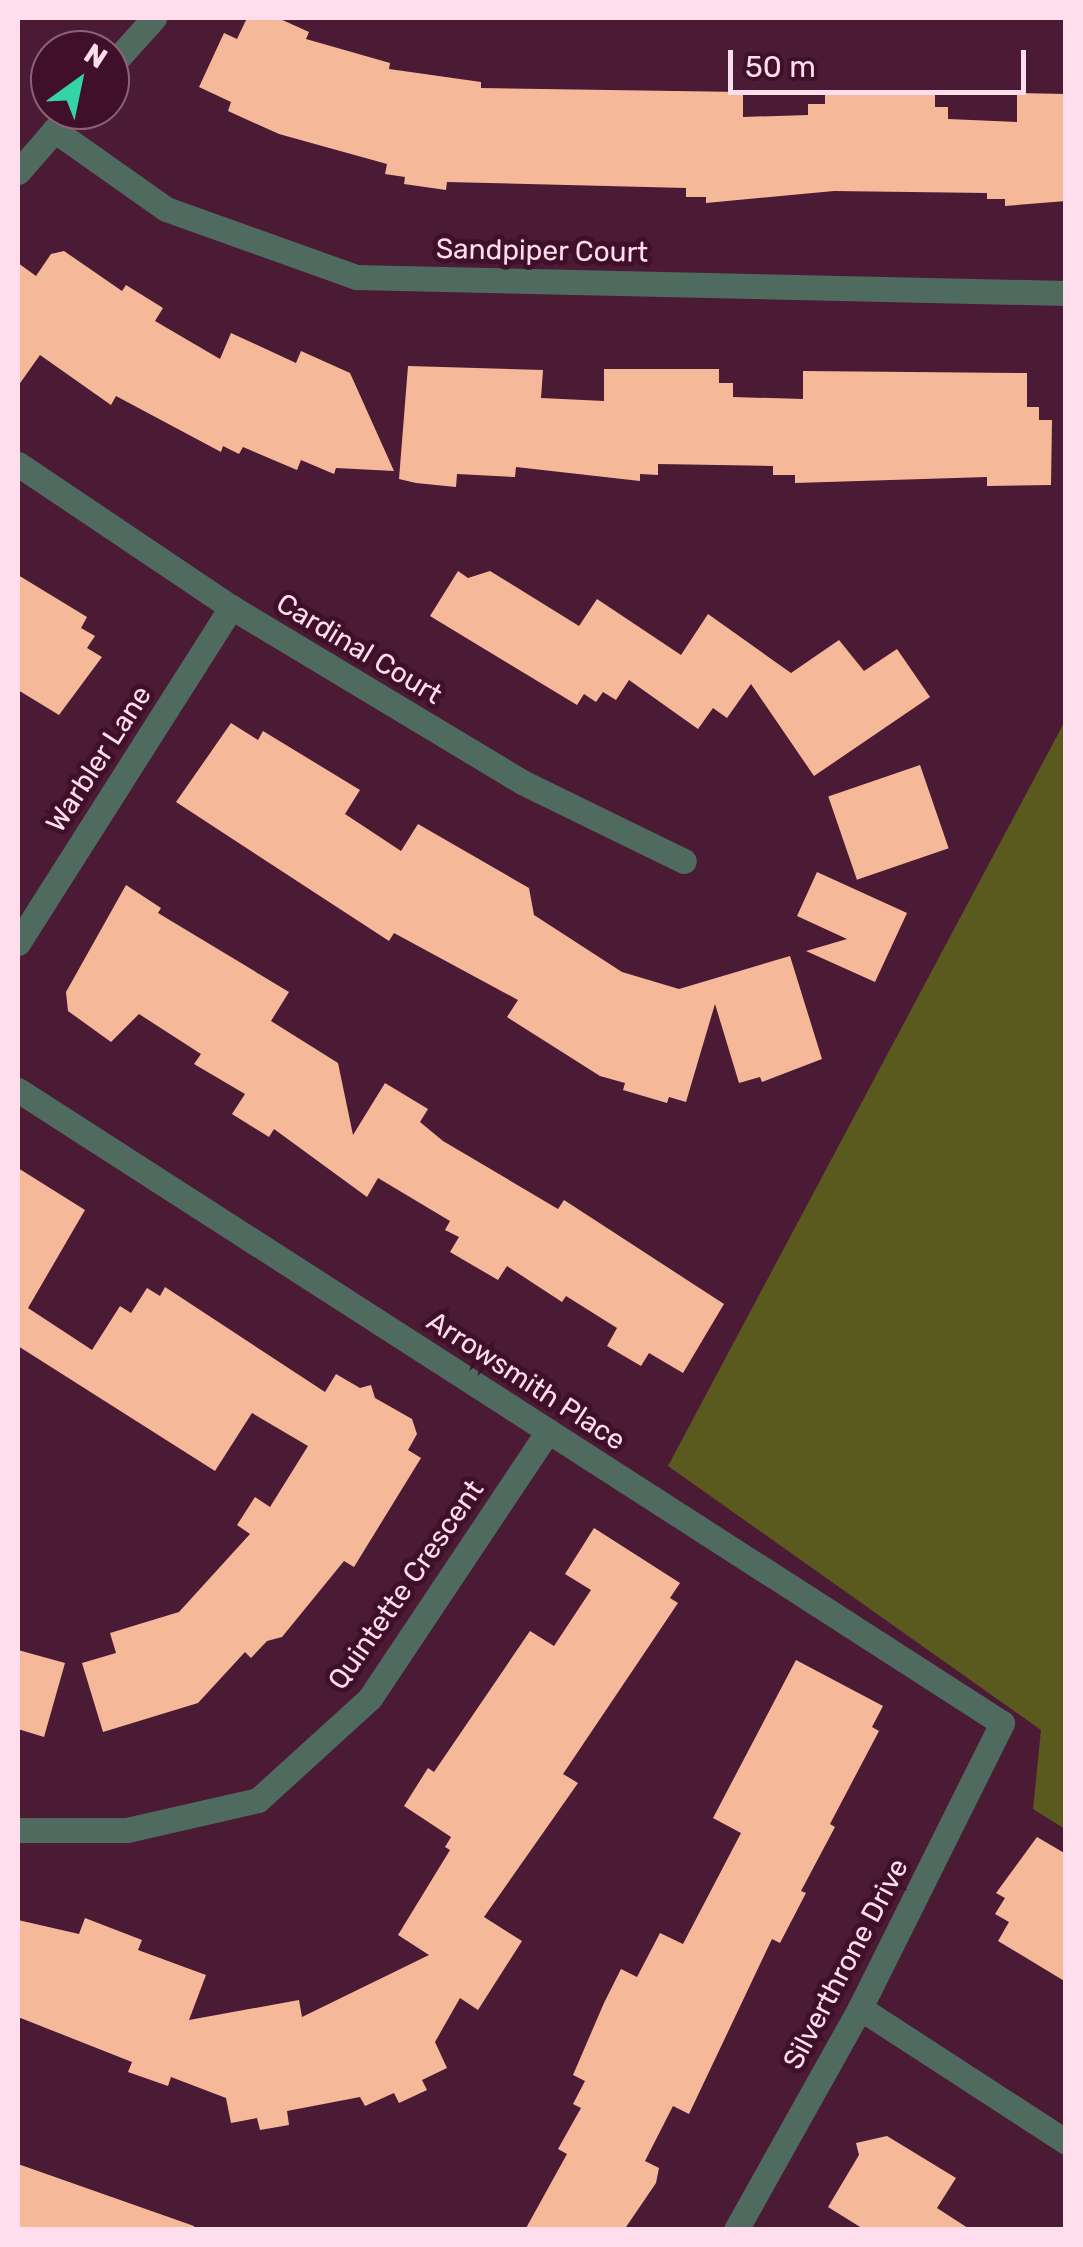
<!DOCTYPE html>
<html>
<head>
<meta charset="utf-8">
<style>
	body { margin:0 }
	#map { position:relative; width:1083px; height:2247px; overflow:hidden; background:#4b1b36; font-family:Rubik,sans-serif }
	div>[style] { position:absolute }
	.forest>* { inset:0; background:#5a5a1f }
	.building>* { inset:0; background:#f5b99a; transform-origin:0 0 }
	.minor>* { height:25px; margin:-12.5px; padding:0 12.5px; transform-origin:12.5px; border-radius:12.5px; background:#4f6b60 }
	span { translate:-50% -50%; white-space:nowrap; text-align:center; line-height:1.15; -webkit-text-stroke:10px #40102b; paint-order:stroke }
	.street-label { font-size:28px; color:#fedeec }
	.frame { position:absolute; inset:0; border:20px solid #fedeec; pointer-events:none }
	.north { position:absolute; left:30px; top:30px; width:100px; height:100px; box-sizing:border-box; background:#40102b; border:2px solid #8c6278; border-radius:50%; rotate:33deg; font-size:28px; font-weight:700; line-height:40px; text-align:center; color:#fedeec }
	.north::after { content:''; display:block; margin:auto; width:35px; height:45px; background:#35d4a7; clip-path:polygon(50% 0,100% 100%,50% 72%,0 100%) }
	.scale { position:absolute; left:728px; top:50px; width:298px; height:45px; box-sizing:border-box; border:5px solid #fedeec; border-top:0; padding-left:12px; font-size:30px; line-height:35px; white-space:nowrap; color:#fedeec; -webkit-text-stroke:8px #40102b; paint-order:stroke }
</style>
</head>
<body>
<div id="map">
	<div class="forest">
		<div style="clip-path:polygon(1065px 721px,1066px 1829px,1065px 1829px,1033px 1809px,1041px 1730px,668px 1466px)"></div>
	</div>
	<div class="building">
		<div style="clip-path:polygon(247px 18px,278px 18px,309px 32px,306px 39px,390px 63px,389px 69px,481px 82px,481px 88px,743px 92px,743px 117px,808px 115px,808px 104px,825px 104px,825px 92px,935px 93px,935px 107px,948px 107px,948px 119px,1017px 122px,1017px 93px,1066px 94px,1066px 201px,1005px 206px,1005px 199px,987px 199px,987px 193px,834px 191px,706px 203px,706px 197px,686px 197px,686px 188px,447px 182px,446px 190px,404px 184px,405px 177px,385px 174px,387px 164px,279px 134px,228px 111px,231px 102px,199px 87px,224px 33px,237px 39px)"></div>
		<div style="clip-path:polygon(64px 251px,122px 291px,126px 285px,163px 308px,155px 321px,220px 359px,231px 333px,296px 363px,301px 351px,350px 373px,394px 471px,336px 468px,334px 474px,301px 460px,297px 470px,243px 447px,239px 454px,223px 446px,221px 452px,116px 396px,111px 405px,40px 355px,18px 386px,18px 263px,36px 276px,51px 254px)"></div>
		<div style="clip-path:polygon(408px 366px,543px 370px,541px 398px,604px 401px,604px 369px,719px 369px,719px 383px,733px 383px,733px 397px,803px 399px,803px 371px,1027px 373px,1027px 407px,1039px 407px,1039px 420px,1052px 420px,1051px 485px,987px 486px,987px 477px,795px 483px,795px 475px,773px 475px,773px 466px,658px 464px,658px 475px,640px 474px,640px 481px,516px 467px,515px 477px,457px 474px,456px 487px,416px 483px,399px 479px)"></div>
		<div style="clip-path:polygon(458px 571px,468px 578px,490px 571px,579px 626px,597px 599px,681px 655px,708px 614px,791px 673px,839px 640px,864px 671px,897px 649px,930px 697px,814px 776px,751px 684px,727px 718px,713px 708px,698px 729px,629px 680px,616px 700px,603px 692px,596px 702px,584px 694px,577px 705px,430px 616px)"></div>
		<div style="clip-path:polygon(18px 575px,87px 617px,81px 628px,95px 636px,87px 648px,102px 657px,59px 715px,18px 690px)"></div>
		<div style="clip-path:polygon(231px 723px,258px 740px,263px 731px,360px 790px,345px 814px,401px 851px,418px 824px,529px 888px,534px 915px,622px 972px,679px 989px,790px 956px,822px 1059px,762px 1082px,760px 1077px,739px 1083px,715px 1004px,686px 1102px,669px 1097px,667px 1103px,623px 1090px,625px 1083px,600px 1076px,507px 1017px,518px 1000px,394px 933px,389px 941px,176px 802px)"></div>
		<div style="left:920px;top:765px;width:88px;height:97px;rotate:71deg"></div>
		<div style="clip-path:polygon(817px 872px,907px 913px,875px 982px,806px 951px,847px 939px,797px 916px)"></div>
		<div style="clip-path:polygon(126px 885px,161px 908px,158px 913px,289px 992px,271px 1021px,338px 1063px,353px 1135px,385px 1083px,428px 1109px,420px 1122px,443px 1141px,558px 1209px,564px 1200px,724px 1304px,683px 1373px,649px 1353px,641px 1366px,607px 1346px,617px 1328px,566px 1296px,562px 1302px,507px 1266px,498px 1280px,450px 1252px,459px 1237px,445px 1230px,450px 1221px,378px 1178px,367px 1197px,274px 1129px,269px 1137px,232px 1114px,245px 1094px,194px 1064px,201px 1054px,139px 1014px,111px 1042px,68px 1011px,66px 992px)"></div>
		<div style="clip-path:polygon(18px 1168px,85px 1210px,28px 1308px,92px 1350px,120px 1306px,131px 1313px,147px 1288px,160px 1296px,165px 1287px,325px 1392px,336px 1374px,360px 1388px,371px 1385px,375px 1398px,412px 1419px,417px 1434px,408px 1450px,421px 1458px,354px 1567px,344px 1561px,282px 1637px,267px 1641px,251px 1658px,245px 1652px,198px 1703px,103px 1732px,82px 1663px,116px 1653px,110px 1633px,179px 1612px,250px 1534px,237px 1525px,255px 1497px,270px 1507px,308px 1446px,252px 1413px,215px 1471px,18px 1346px)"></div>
		<div style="clip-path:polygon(594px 1528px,680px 1583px,670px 1598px,678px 1603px,563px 1774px,578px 1783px,484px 1917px,522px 1941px,478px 2010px,460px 1998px,435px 2042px,447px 2068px,422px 2080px,427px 2090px,399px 2103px,394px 2093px,365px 2106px,360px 2097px,287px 2111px,289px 2125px,260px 2130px,257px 2118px,231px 2123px,226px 2098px,171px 2077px,168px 2086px,128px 2072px,132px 2062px,18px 2017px,18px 1920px,79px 1934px,85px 1918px,142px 1940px,138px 1950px,206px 1975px,189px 2020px,299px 2000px,302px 2017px,429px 1955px,398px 1935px,450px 1850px,445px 1847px,451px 1837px,404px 1806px,428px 1768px,434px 1772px,530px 1631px,554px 1646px,591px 1590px,565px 1574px)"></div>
		<div style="clip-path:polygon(18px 1650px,65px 1663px,44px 1737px,18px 1729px)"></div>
		<div style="clip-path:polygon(796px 1660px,883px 1706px,872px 1727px,879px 1731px,830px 1824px,835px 1827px,801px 1891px,806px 1893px,780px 1943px,772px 1939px,689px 2114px,673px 2106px,645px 2161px,659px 2168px,656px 2183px,624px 2230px,525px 2230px,567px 2154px,558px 2149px,581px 2108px,573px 2104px,585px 2081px,573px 2075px,604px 2003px,621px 1969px,637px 1977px,660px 1933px,683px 1944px,741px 1833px,713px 1818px)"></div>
		<div style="clip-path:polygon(1037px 1837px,1066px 1854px,1066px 1982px,998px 1941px,1009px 1922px,995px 1914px,1005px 1898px,996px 1893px)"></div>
		<div style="clip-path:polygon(887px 2136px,956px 2178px,937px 2208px,971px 2230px,865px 2230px,828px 2207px,859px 2155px,856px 2143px)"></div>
		<div style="clip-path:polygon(18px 2164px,194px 2226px,193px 2230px,18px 2230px)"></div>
	</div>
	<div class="minor">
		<div style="left:110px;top:67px;width:66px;rotate:-48.1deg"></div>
		<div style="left:54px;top:130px;width:137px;rotate:35.2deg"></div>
		<div style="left:166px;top:209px;width:202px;rotate:19.7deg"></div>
		<div style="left:356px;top:277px;width:710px;rotate:1.29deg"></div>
		<div style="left:18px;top:172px;width:82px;rotate:-48.9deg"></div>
		<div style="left:18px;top:464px;width:257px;rotate:33.9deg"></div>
		<div style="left:231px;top:607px;width:340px;rotate:31deg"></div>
		<div style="left:522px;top:782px;width:180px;rotate:26deg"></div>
		<div style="left:18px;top:943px;width:398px;rotate:-57.6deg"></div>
		<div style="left:18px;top:1090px;width:1170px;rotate:32.75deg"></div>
		<div style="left:1002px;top:1723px;width:318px;rotate:116.5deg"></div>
		<div style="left:860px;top:2008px;width:254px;rotate:119.2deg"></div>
		<div style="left:18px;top:1830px;width:109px"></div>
		<div style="left:127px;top:1830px;width:134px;rotate:-12.9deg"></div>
		<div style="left:258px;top:1800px;width:151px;rotate:-42.3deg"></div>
		<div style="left:370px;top:1698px;width:321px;rotate:-56.3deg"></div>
		<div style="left:860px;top:2008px;width:246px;rotate:33deg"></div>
	</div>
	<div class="street-label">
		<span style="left:542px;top:251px;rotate:1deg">Sandpiper Court</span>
		<span style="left:359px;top:649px;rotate:31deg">Cardinal Court</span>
		<span style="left:99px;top:759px;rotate:-57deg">Warbler Lane</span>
		<span style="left:526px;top:1381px;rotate:33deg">Arrowsmith Place</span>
		<span style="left:406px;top:1585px;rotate:-55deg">Quintette Crescent</span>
		<span style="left:846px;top:1964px;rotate:-62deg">Silverthrone Drive</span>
	</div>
	<div class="frame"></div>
	<div class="north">N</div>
	<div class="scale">50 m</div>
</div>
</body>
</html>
